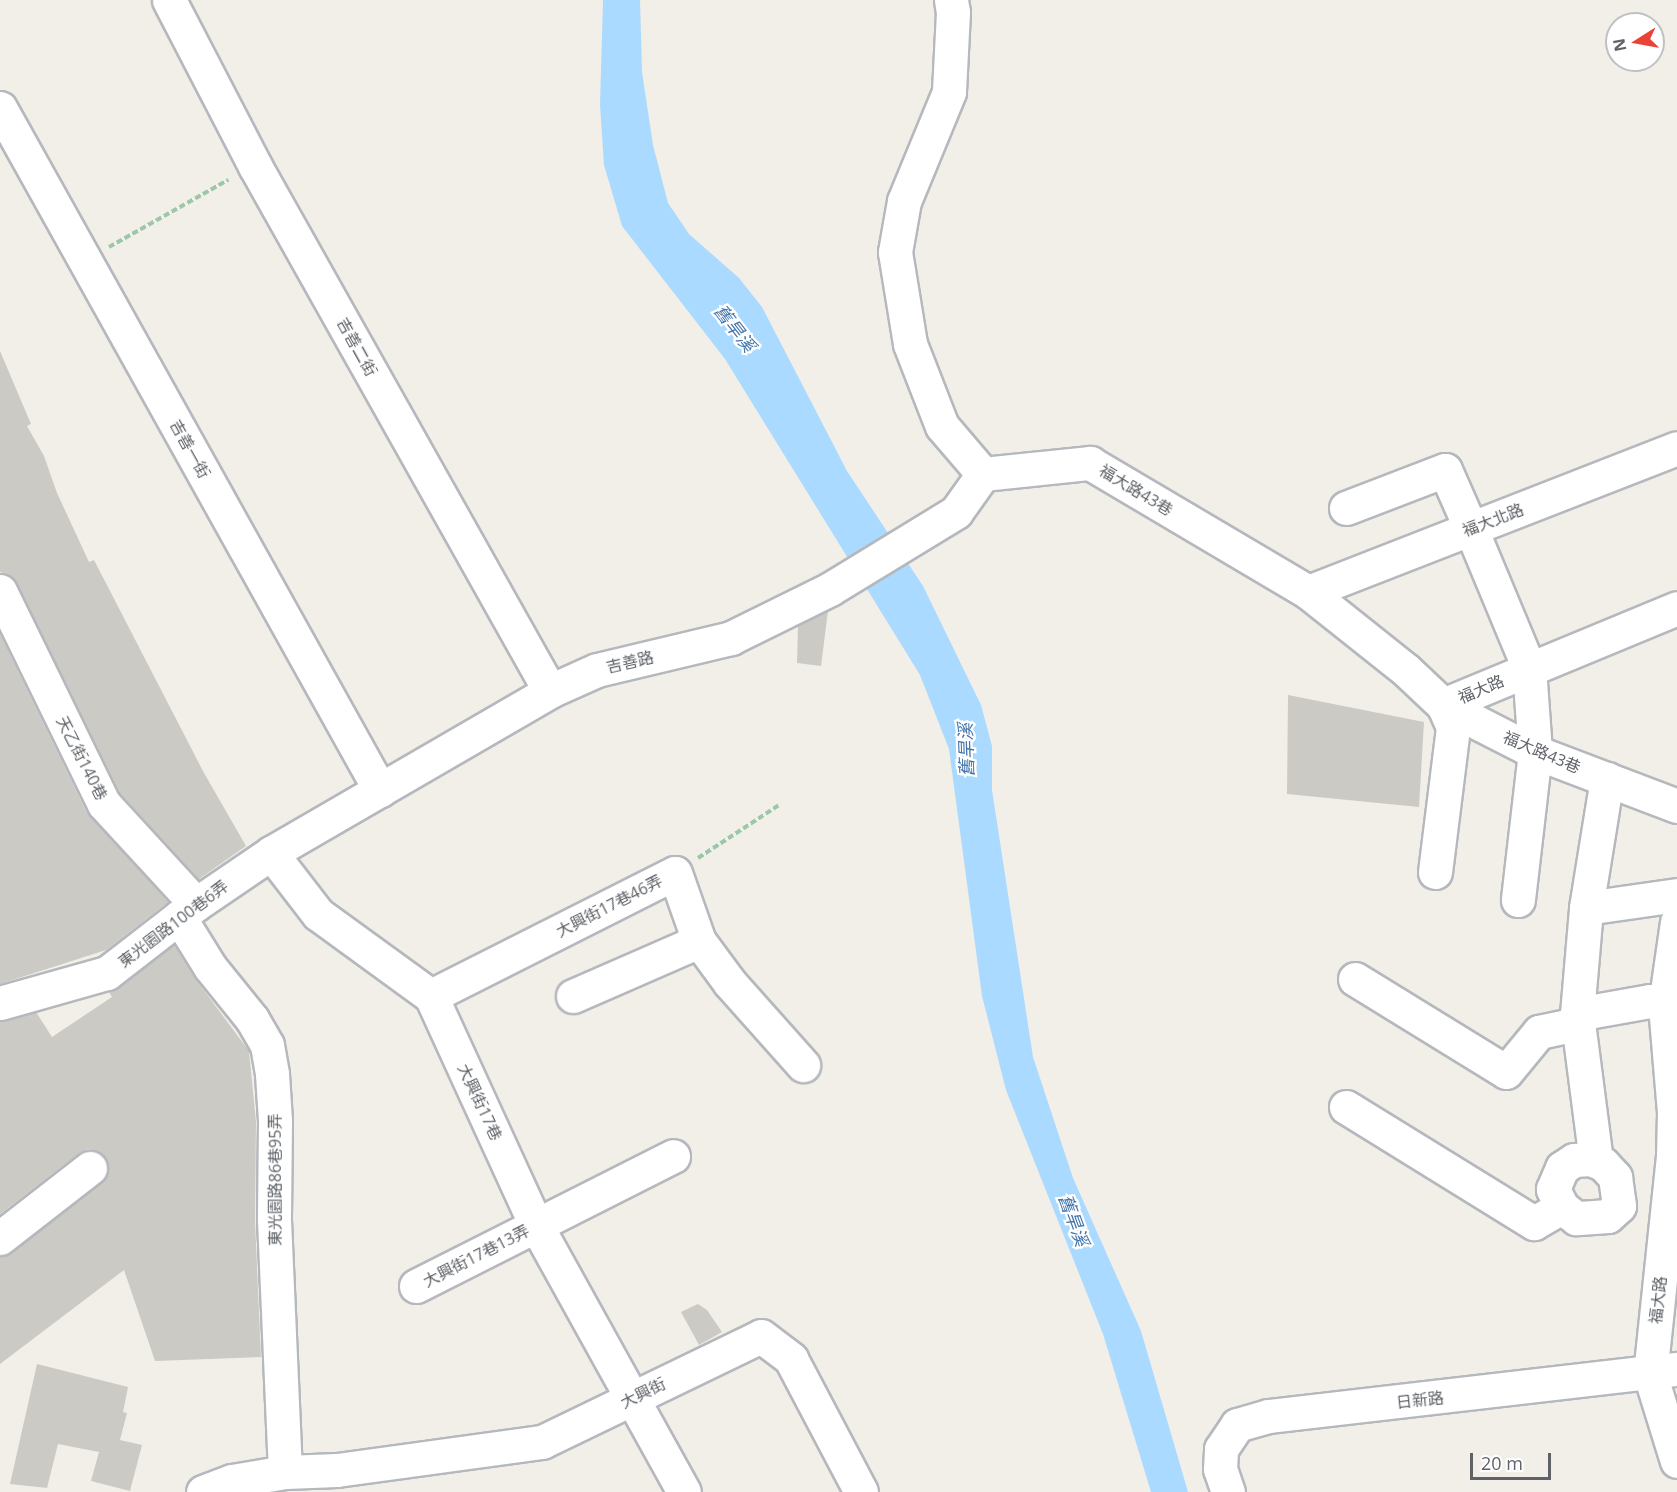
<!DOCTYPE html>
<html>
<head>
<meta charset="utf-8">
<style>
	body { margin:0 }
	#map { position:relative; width:1677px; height:1492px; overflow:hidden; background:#f1efe8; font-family:"Open Sans","Noto Sans TC",sans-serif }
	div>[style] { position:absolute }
	.water>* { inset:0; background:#aadaff }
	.building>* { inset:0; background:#cccac5 }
	.path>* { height:4px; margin-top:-2px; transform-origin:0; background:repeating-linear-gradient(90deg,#9cc7a9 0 6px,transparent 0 9px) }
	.roads { filter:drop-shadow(2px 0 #b5b8bc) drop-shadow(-2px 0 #b5b8bc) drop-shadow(0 2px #b5b8bc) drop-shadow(0 -2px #b5b8bc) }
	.minor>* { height:33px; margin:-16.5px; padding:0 16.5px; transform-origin:16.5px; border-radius:16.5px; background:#fff }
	span { translate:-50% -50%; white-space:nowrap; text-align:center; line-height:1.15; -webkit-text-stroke:4.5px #fff; paint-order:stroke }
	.street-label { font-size:16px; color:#5f6368 }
	.water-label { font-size:18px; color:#4174aa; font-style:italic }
	.north { position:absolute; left:1605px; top:12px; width:60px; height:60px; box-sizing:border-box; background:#fff; border:2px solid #bfc1c3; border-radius:50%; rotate:259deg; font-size:16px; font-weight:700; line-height:24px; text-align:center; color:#5f6368 }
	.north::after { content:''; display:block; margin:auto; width:21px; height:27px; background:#ea4335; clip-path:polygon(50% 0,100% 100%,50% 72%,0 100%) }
	.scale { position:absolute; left:1470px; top:1453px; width:81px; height:27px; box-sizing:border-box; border:3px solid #5f6368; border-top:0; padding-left:8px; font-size:18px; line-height:21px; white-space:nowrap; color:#5f6368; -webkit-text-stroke:4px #fff; paint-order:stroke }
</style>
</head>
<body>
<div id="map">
	<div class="water">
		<div style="clip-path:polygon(603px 0,640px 0,642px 72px,653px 145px,668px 203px,689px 234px,739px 278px,762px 307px,847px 471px,923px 586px,981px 705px,992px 746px,992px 790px,1033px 1057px,1073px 1178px,1141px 1331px,1188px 1492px,1151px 1492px,1103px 1334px,1006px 1090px,982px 996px,949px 749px,920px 675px,725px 359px,622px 226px,604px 165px,600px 105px)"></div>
	</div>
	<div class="building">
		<div style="clip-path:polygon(0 351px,31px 424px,27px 426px,44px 456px,57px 493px,89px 562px,94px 560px,204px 773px,246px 846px,199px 879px,120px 793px,17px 583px,10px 575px,0 572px)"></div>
		<div style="clip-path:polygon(828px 611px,821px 666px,797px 663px,798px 626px)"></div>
		<div style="clip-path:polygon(0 634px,87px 813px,168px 902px,106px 950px,0 984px)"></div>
		<div style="clip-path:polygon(1288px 695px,1424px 722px,1419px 807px,1287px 794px)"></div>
		<div style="clip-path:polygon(174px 945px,194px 977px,249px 1051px,256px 1122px,255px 1221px,261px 1357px,155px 1361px,124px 1270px,0 1364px,0 1256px,12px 1253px,102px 1183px,107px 1176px,109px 1166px,105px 1157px,98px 1151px,88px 1149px,79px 1153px,0 1214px,0 1021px,36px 1012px,52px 1037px,112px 997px,109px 992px,118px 988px)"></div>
		<div style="clip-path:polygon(698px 1304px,707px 1310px,722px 1332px,699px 1345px,681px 1312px)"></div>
		<div style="clip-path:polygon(37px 1364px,128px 1387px,123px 1412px,127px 1413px,120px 1440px,142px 1445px,130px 1491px,91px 1481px,99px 1452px,58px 1444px,47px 1488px,10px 1484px)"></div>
	</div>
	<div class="path">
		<div style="left:109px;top:247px;width:137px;rotate:-29.4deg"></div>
		<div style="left:698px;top:858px;width:97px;rotate:-33.2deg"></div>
	</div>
	<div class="roads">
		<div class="minor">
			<div style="left:169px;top:0;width:187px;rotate:62.6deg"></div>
			<div style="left:255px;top:166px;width:602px;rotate:60.67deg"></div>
			<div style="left:951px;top:0;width:12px;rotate:81deg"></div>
			<div style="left:953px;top:12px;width:80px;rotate:92.9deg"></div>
			<div style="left:949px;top:92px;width:118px;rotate:112.4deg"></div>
			<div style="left:904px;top:201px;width:52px;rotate:100deg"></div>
			<div style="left:895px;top:252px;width:93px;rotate:80.7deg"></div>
			<div style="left:910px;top:344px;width:88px;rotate:68.7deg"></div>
			<div style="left:942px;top:426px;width:63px;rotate:49.5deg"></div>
			<div style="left:0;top:108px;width:781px;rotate:60.87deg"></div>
			<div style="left:983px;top:474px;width:108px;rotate:-5.9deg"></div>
			<div style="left:1090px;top:463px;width:253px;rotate:30.6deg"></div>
			<div style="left:1308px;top:592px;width:125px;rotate:38.5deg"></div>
			<div style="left:1406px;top:670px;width:51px;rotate:43.4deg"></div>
			<div style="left:1443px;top:705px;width:103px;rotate:27.1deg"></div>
			<div style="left:1535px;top:752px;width:152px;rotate:20.8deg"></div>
			<div style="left:1346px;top:508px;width:106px;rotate:-21deg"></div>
			<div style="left:1445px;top:470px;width:64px;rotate:66.2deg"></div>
			<div style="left:1471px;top:529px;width:151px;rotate:67.4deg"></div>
			<div style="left:1529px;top:668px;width:84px;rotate:85.9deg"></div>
			<div style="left:1535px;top:752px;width:149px;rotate:96.6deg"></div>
			<div style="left:0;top:591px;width:237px;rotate:64deg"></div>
			<div style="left:104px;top:804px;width:136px;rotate:47.4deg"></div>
			<div style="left:1308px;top:592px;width:396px;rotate:-21.3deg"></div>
			<div style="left:271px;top:853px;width:77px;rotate:52.4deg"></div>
			<div style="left:318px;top:914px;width:140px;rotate:36deg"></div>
			<div style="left:431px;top:996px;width:252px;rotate:65.4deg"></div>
			<div style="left:536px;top:1225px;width:305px;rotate:61deg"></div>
			<div style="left:1435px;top:872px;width:146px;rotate:-82.9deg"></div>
			<div style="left:1453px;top:727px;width:24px;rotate:-114deg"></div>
			<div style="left:1443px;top:705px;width:253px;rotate:-22.5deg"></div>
			<div style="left:1586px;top:908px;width:92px;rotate:-8.1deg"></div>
			<div style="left:179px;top:917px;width:59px;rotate:58.2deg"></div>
			<div style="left:210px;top:967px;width:67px;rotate:51.1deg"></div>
			<div style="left:252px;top:1019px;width:30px;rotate:60deg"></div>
			<div style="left:267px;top:1045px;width:29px;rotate:80deg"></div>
			<div style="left:272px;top:1074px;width:47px;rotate:86.3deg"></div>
			<div style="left:275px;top:1121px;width:99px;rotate:90.6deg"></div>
			<div style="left:274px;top:1220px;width:252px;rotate:87.5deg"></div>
			<div style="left:1677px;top:922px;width:84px;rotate:98.2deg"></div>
			<div style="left:1665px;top:1005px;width:107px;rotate:85.2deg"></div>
			<div style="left:1674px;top:1112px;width:44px;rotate:91.3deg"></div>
			<div style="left:1673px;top:1156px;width:219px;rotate:96deg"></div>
			<div style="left:1650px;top:1374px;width:91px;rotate:72.8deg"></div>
			<div style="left:1355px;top:979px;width:177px;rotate:31.6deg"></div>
			<div style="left:1506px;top:1072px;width:52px;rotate:-50.5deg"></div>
			<div style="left:1539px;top:1032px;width:40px;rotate:-12deg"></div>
			<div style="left:431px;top:996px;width:273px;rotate:-26.8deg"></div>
			<div style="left:675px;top:873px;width:72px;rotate:70.6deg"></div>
			<div style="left:699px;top:941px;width:52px;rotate:53.6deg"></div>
			<div style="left:730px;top:983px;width:110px;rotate:48.3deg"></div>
			<div style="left:573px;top:996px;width:137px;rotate:-23.6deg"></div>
			<div style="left:0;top:1003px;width:111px;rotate:-15.7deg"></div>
			<div style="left:107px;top:973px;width:113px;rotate:-37.8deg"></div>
			<div style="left:196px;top:904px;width:91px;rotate:-34.2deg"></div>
			<div style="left:271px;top:853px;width:323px;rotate:-30.1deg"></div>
			<div style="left:550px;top:691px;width:51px;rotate:-24.1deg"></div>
			<div style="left:597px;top:670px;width:138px;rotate:-13.4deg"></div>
			<div style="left:731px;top:638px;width:110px;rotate:-26.3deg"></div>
			<div style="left:830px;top:589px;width:148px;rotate:-31.4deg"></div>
			<div style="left:956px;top:512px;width:47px;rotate:-54.6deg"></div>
			<div style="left:1577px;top:1014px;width:74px;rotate:-10.1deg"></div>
			<div style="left:1650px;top:1001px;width:16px;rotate:15deg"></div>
			<div style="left:1665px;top:1005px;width:12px;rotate:-9deg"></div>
			<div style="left:1346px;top:1107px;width:221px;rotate:31.7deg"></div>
			<div style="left:1534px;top:1223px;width:32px;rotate:-30deg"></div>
			<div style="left:1591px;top:1159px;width:13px;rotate:23deg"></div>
			<div style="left:1603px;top:1164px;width:18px;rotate:47deg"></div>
			<div style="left:1615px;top:1177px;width:29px;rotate:82deg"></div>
			<div style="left:1619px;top:1206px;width:15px;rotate:138deg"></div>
			<div style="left:1608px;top:1216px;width:32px;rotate:176deg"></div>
			<div style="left:1576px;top:1218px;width:18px;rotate:-142deg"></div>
			<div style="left:1562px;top:1207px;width:20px;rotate:-117deg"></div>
			<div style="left:1553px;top:1189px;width:23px;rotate:-67deg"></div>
			<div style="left:1562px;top:1168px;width:14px;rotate:-34deg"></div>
			<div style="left:1574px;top:1160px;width:17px;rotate:-3deg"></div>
			<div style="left:1596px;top:1161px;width:148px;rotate:-97.4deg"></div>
			<div style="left:1577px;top:1014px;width:106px;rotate:-85.1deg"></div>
			<div style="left:1586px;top:908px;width:131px;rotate:-80.8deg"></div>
			<div style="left:0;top:1238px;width:114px;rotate:-37.9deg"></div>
			<div style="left:416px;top:1286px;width:288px;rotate:-26.8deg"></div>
			<div style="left:203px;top:1492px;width:31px;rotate:-21deg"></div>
			<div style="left:232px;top:1481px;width:54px;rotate:-9.6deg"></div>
			<div style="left:285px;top:1472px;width:52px;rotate:-2.2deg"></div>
			<div style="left:337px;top:1470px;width:207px;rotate:-7.8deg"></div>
			<div style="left:542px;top:1442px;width:243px;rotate:-25.8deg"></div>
			<div style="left:761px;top:1336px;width:38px;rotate:37deg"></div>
			<div style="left:791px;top:1359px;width:150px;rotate:62.2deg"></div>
			<div style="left:1228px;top:1492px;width:24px;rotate:-109deg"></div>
			<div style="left:1220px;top:1469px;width:20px;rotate:-87deg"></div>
			<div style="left:1221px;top:1449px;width:29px;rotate:-56deg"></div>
			<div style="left:1237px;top:1425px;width:33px;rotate:-16deg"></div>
			<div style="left:1269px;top:1416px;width:411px;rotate:-6.6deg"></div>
		</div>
	</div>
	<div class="street-label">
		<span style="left:357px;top:347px;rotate:61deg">吉善二街</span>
		<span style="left:190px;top:449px;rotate:61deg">吉善一街</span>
		<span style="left:1136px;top:490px;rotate:31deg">福大路43巷</span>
		<span style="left:1493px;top:520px;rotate:-21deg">福大北路</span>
		<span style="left:630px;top:662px;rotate:-13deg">吉善路</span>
		<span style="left:1481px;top:689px;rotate:-23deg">福大路</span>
		<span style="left:1542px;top:752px;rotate:23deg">福大路43巷</span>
		<span style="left:82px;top:758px;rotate:63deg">天乙街140巷</span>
		<span style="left:609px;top:906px;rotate:-27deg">大興街17巷46弄</span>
		<span style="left:173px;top:924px;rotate:-37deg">東光園路100巷6弄</span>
		<span style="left:480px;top:1102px;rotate:65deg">大興街17巷</span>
		<span style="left:275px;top:1180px;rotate:-90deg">東光園路86巷95弄</span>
		<span style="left:476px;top:1256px;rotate:-27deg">大興街17巷13弄</span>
		<span style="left:1658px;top:1300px;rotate:-84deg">福大路</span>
		<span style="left:643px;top:1393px;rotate:-26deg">大興街</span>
		<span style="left:1420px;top:1400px;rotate:-6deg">日新路</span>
	</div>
	<div class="water-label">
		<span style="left:735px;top:328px;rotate:52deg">舊旱溪</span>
		<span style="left:966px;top:750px;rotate:-92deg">舊旱溪</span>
		<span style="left:1074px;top:1220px;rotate:70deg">舊旱溪</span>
	</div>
	<div class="north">N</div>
	<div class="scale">20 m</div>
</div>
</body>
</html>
